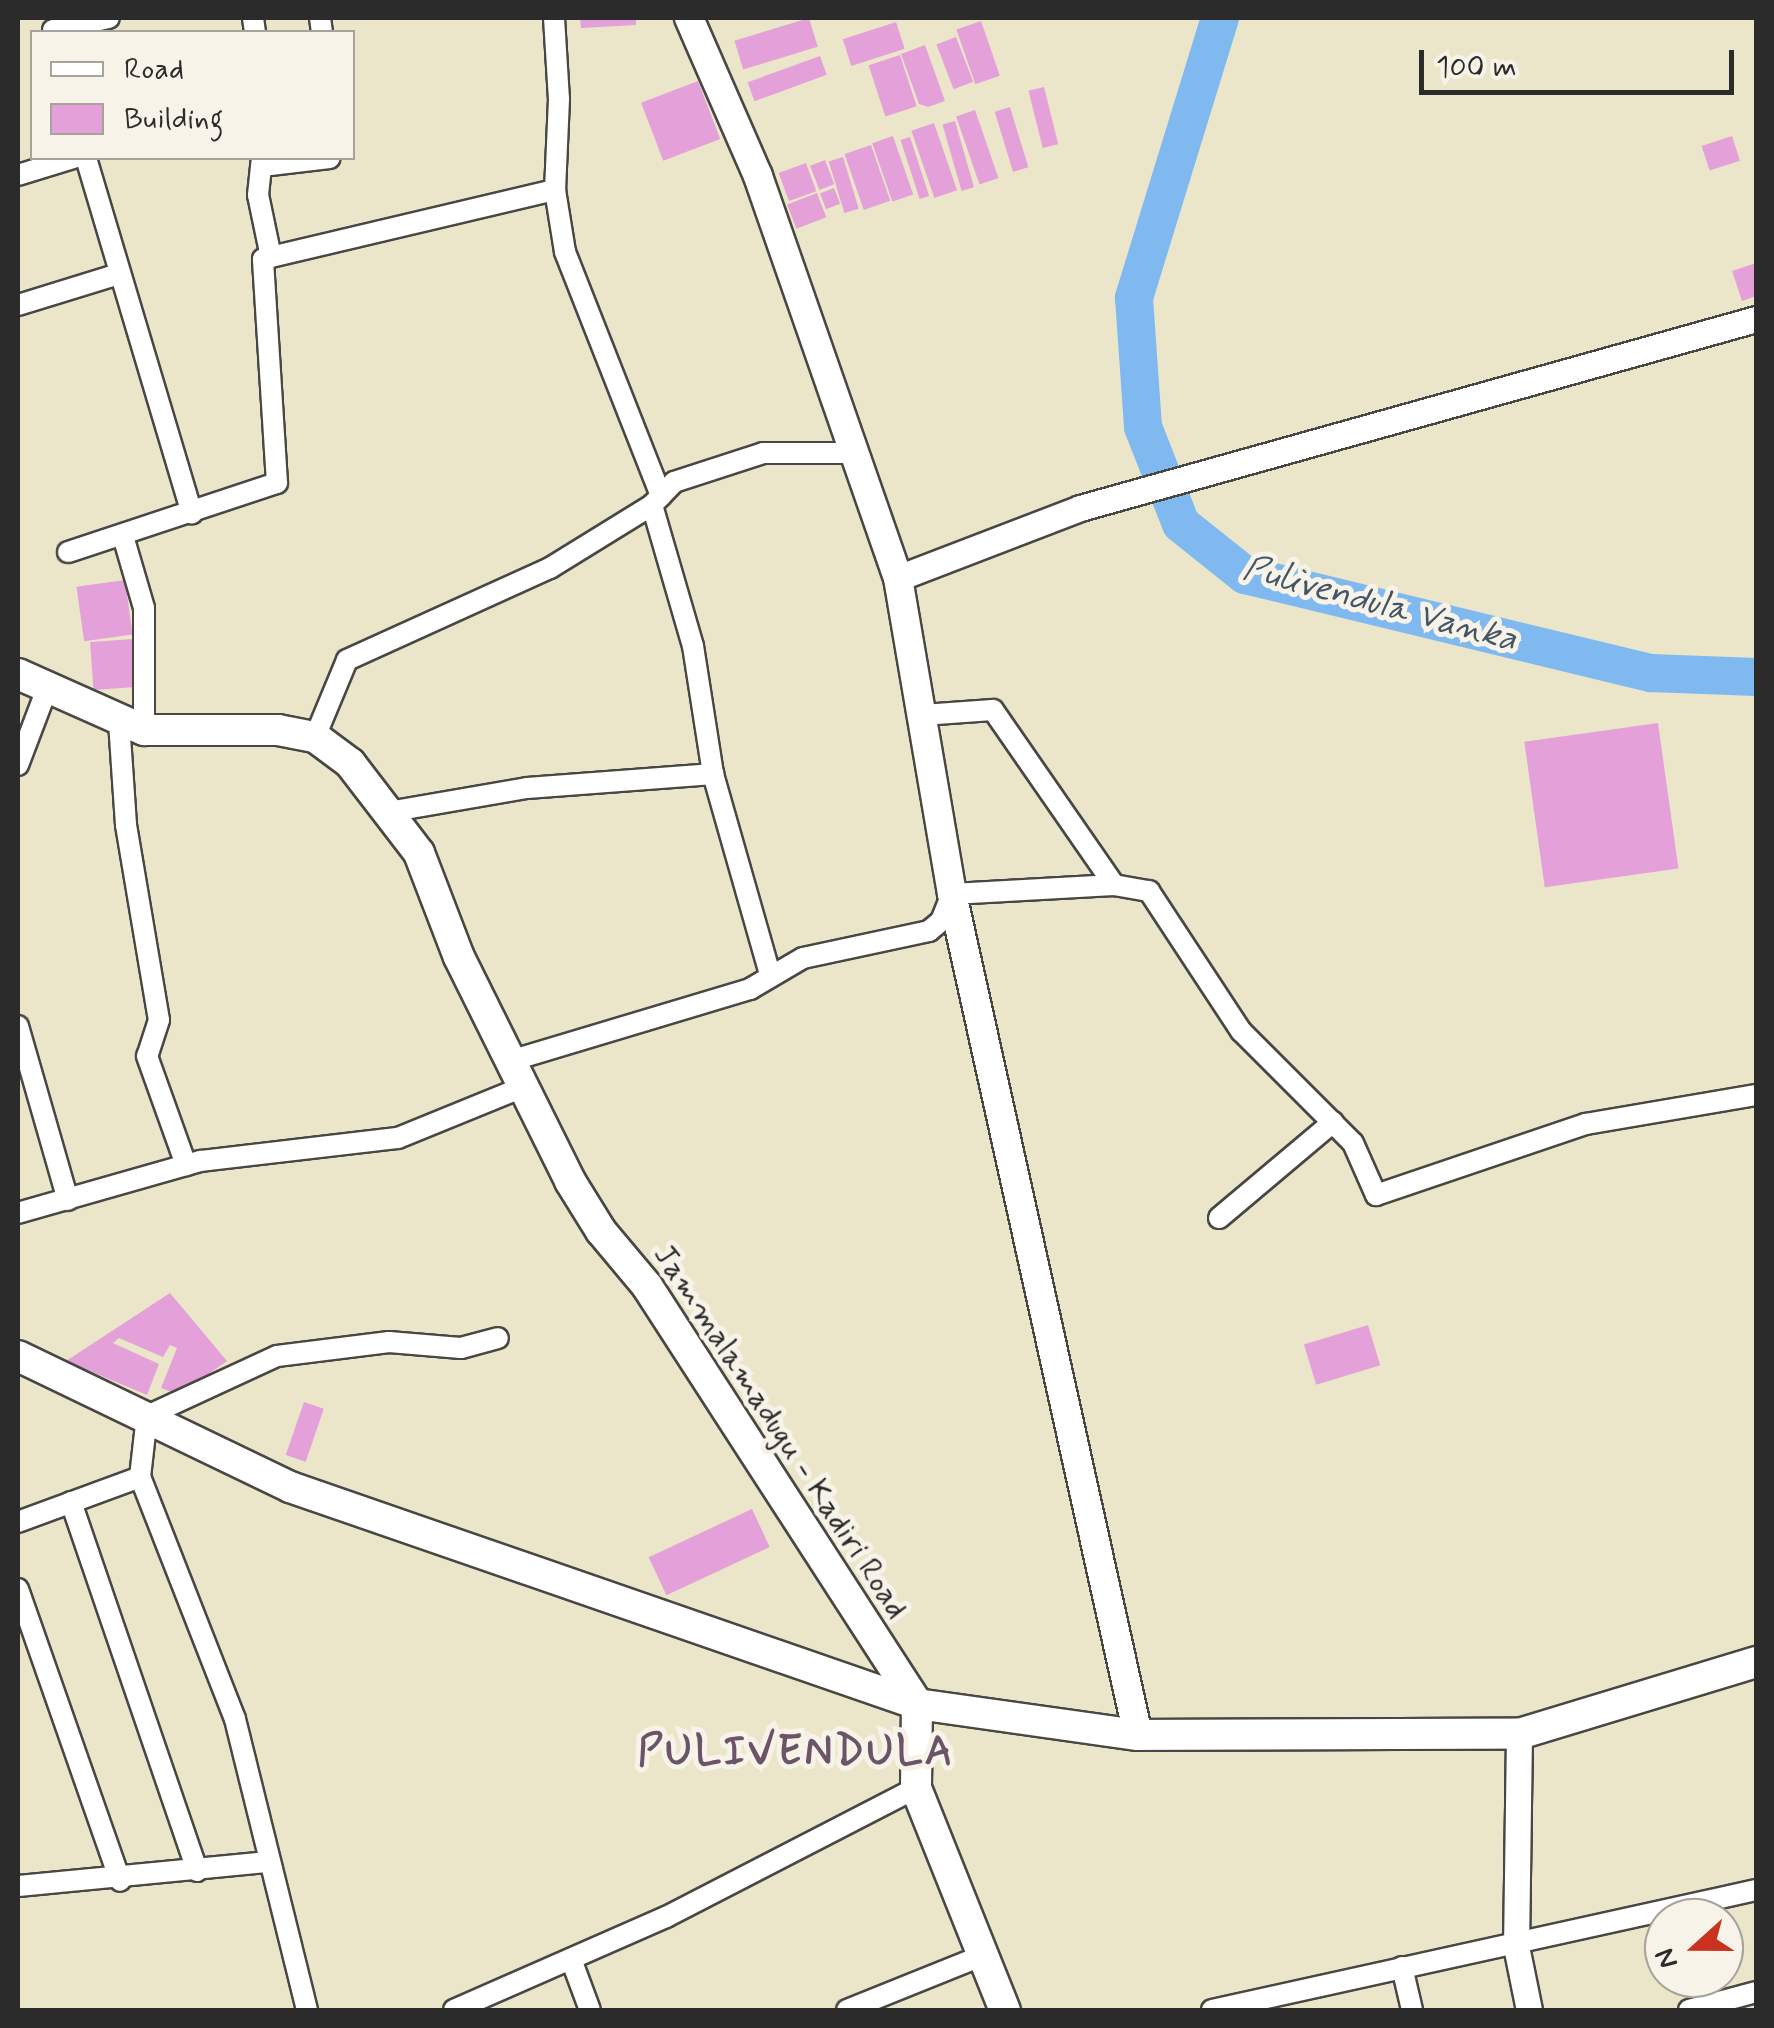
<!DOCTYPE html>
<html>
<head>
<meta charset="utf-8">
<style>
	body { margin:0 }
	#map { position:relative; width:1774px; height:2028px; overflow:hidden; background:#ebe6ca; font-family:Mynerve,sans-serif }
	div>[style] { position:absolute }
	.river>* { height:38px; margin:-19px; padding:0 19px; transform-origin:19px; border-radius:19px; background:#80b9f0 }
	.building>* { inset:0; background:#e4a1d9; transform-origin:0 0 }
	.roads { filter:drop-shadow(2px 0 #484743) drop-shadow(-2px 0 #484743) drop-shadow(0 2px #484743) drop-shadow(0 -2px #484743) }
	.minor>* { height:20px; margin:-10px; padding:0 10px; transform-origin:10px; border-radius:10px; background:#fff }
	.tertiary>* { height:25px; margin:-12.5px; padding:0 12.5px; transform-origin:12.5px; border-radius:12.5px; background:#fff }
	.secondary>* { height:28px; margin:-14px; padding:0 14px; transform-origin:14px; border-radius:14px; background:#fff }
	.primary>* { height:30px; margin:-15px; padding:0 15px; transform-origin:15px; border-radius:15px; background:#fff }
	span { translate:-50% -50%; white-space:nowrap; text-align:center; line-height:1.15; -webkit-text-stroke:10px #f7f3e8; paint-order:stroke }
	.street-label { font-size:32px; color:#2b2b2b }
	.water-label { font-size:35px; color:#445666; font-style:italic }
	.district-label { font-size:42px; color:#6c5468; font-weight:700; letter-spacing:2.5px }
	.frame { position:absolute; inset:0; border:20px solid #2b2b2b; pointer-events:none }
	.legend { position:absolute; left:30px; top:30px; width:325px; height:130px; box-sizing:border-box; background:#f7f3e8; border:2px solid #a5a39c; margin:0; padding:12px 18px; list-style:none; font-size:30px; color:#2b2b2b }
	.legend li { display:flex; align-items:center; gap:20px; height:50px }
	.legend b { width:50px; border:2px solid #a5a39c }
	.north { position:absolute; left:1644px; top:1898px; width:100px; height:100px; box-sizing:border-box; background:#f7f3e8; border:2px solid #a5a39c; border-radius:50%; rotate:249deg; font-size:28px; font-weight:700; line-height:40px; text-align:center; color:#2b2b2b }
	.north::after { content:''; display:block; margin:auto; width:35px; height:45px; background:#c8321e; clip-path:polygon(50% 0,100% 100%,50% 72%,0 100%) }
	.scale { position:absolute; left:1419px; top:50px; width:315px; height:45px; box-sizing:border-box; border:5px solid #2b2b2b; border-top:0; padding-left:12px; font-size:30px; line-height:35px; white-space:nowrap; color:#2b2b2b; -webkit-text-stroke:8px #f7f3e8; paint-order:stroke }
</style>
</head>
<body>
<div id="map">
	<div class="river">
		<div style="left:1220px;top:18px;width:293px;rotate:107.1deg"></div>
		<div style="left:1134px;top:298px;width:129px;rotate:86deg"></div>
		<div style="left:1143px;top:427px;width:104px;rotate:68.6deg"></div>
		<div style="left:1181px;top:524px;width:82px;rotate:38.6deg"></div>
		<div style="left:1245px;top:575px;width:418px;rotate:13.6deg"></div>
		<div style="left:1651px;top:673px;width:105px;rotate:2.2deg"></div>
	</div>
	<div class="building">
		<div style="clip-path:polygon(580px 18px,636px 18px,636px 25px,581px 28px)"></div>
		<div style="left:809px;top:18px;width:30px;height:78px;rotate:73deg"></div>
		<div style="left:981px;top:21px;width:58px;height:26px;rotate:71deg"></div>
		<div style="left:896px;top:22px;width:28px;height:56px;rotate:72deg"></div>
		<div style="left:956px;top:37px;width:48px;height:21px;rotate:69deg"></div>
		<div style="clip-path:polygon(925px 45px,945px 101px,928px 107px,919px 104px,901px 54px)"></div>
		<div style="left:900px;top:55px;width:54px;height:33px;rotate:72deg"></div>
		<div style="left:820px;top:56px;width:20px;height:77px;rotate:70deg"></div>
		<div style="left:698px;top:81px;width:62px;height:61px;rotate:69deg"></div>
		<div style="left:1044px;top:87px;width:59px;height:16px;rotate:76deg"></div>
		<div style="left:1010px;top:107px;width:63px;height:16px;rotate:73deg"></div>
		<div style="left:975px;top:110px;width:72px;height:20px;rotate:71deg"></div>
		<div style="left:955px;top:121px;width:69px;height:13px;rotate:74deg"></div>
		<div style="left:934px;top:123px;width:71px;height:24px;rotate:71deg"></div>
		<div style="left:893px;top:136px;width:62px;height:22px;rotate:71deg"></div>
		<div style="left:1732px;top:136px;width:26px;height:32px;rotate:72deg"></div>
		<div style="left:910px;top:137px;width:62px;height:10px;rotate:72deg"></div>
		<div style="left:871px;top:145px;width:59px;height:28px;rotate:71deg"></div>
		<div style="left:843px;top:157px;width:54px;height:15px;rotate:73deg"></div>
		<div style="left:825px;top:160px;width:26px;height:16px;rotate:69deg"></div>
		<div style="left:806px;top:163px;width:30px;height:29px;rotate:70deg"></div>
		<div style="left:834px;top:188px;width:17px;height:15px;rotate:69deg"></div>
		<div style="left:817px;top:193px;width:26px;height:32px;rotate:69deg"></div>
		<div style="clip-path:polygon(1756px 263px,1756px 296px,1742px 301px,1732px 271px)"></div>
		<div style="left:125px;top:580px;width:55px;height:49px;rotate:82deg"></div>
		<div style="left:133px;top:639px;width:48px;height:43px;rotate:86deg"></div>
		<div style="left:1658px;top:723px;width:147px;height:135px;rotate:82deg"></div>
		<div style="clip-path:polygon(170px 1293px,227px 1361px,200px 1380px,191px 1399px,161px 1388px,177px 1348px,170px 1345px,163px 1357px,119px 1338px,113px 1343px,159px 1364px,147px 1395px,66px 1361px)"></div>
		<div style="left:1368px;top:1325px;width:42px;height:67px;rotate:73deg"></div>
		<div style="left:304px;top:1402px;width:21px;height:56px;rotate:19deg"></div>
		<div style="left:752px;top:1509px;width:42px;height:114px;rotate:65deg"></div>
	</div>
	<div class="roads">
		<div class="minor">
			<div style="left:253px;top:18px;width:14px;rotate:82deg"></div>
			<div style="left:320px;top:18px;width:14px;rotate:82deg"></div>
			<div style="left:554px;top:18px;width:81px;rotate:86.5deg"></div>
			<div style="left:559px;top:99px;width:91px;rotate:92.5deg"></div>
			<div style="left:555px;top:190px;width:63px;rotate:80.8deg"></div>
			<div style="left:565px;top:252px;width:262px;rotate:68.5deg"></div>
			<div style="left:53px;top:30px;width:57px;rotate:-12.1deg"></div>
			<div style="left:86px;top:158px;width:371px;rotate:73.4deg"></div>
			<div style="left:262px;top:166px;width:68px;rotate:-6.7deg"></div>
			<div style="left:18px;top:175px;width:58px;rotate:-17.2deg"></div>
			<div style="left:271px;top:257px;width:292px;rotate:-13.3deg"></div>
			<div style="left:18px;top:305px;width:106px;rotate:-17.1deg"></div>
			<div style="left:652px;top:505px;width:147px;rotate:73.8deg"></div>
			<div style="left:693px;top:646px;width:130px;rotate:81.1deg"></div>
			<div style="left:713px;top:774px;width:208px;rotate:74.1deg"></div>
			<div style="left:123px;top:536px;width:75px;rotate:73.7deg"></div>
			<div style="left:144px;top:608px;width:122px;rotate:90deg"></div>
			<div style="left:68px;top:552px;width:220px;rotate:-18.3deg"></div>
			<div style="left:277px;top:483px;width:224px;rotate:-93.6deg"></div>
			<div style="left:263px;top:259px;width:8px;rotate:-14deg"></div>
			<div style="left:271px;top:257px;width:63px;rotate:-101.8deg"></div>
			<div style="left:258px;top:195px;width:37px;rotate:-84deg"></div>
			<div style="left:922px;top:715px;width:71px;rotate:-4deg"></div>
			<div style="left:993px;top:710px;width:213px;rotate:55.3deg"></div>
			<div style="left:119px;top:722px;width:103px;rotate:86.1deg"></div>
			<div style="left:126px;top:825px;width:198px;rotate:80.4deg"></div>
			<div style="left:159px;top:1020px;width:38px;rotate:108deg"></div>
			<div style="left:147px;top:1056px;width:116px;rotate:70.3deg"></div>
			<div style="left:315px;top:737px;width:83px;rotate:-67.4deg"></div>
			<div style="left:347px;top:660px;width:223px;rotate:-24.4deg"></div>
			<div style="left:550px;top:568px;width:120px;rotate:-31.7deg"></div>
			<div style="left:652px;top:505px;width:32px;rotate:-46deg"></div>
			<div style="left:674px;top:482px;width:94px;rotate:-18deg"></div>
			<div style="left:763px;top:453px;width:91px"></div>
			<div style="left:18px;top:765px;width:85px;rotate:-69.2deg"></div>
			<div style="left:388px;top:812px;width:141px;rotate:-9.8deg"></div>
			<div style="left:527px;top:788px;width:187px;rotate:-4.3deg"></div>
			<div style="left:18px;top:1026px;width:181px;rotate:74deg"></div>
			<div style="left:510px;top:1061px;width:251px;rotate:-16.7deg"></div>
			<div style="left:750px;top:989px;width:61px;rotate:-30.3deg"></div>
			<div style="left:803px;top:958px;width:129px;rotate:-12.1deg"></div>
			<div style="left:929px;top:931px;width:16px;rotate:-40deg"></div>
			<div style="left:941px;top:921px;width:29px;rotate:-68deg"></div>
			<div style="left:952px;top:894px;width:162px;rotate:-3.2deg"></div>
			<div style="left:1114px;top:885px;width:36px;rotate:10deg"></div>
			<div style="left:1149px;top:891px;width:168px;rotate:56.7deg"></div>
			<div style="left:1241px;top:1031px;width:158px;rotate:45deg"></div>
			<div style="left:1353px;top:1143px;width:57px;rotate:66.1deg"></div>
			<div style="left:1376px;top:1195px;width:222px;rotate:-18.7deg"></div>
			<div style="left:1586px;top:1124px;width:172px;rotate:-9.7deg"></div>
			<div style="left:18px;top:1213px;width:190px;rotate:-15.9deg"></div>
			<div style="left:201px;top:1161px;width:198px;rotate:-6.7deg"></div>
			<div style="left:398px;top:1138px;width:135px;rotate:-22.2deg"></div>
			<div style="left:1219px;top:1218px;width:149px;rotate:-40.1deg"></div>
			<div style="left:71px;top:1502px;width:390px;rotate:71.1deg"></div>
			<div style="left:18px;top:1522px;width:130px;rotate:-20.2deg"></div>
			<div style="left:18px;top:1589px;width:309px;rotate:70.7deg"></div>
			<div style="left:18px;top:1886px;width:252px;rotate:-5.5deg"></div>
			<div style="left:571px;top:1959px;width:54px;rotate:69.6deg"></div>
			<div style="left:1402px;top:1967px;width:44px;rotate:76.9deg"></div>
			<div style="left:307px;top:2010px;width:300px;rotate:-103.9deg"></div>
			<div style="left:235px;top:1719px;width:260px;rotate:-111.4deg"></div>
			<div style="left:140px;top:1477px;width:61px;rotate:-83.5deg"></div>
			<div style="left:147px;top:1416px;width:143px;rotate:-24.8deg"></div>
			<div style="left:277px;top:1356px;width:113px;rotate:-7.1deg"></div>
			<div style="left:389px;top:1342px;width:72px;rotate:4.8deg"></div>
			<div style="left:461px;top:1348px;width:38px;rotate:-15deg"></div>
			<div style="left:454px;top:2010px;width:232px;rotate:-23.7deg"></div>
			<div style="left:666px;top:1917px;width:281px;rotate:-27.3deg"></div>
			<div style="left:847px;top:2010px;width:142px;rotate:-21.9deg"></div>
			<div style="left:1212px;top:2010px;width:557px;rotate:-12.44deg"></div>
			<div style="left:1689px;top:2010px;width:69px;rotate:-15deg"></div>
		</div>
		<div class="tertiary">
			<div style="left:898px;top:578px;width:195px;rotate:-21deg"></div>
			<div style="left:1080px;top:508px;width:702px;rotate:-15.62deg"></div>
			<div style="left:1519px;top:1734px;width:212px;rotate:90.8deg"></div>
			<div style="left:1516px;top:1946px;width:65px;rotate:78.5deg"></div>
		</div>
		<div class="secondary">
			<div style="left:689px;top:18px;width:172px;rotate:66.4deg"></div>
			<div style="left:758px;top:176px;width:426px;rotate:70.8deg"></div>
			<div style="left:898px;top:578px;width:321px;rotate:80.3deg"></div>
			<div style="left:952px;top:894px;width:861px;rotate:77.53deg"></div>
		</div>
		<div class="primary">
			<div style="left:18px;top:674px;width:138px;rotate:24deg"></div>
			<div style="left:144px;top:730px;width:134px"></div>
			<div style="left:278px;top:730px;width:38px;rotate:11deg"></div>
			<div style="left:315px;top:737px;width:44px;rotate:36.6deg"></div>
			<div style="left:350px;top:763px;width:113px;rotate:52.5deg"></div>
			<div style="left:419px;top:853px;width:111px;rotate:69deg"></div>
			<div style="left:459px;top:957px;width:250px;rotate:63.6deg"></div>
			<div style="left:570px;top:1181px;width:59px;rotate:58.2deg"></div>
			<div style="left:601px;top:1231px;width:72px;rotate:50.1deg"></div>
			<div style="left:647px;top:1286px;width:498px;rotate:57.1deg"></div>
			<div style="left:18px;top:1356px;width:302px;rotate:25.7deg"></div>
			<div style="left:290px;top:1487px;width:663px;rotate:19.09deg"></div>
			<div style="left:917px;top:1704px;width:223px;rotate:8deg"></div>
			<div style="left:1138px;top:1735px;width:381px;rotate:-0.2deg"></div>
			<div style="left:1519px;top:1734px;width:248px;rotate:-16.9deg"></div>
			<div style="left:917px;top:1704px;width:84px;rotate:90.7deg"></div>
			<div style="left:916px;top:1788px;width:239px;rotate:68.2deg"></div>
		</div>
	</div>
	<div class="street-label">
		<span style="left:780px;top:1432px;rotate:57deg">Jammalamadugu - Kadiri Road</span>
	</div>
	<div class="water-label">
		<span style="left:1380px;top:604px;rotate:15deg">Pulivendula Vanka</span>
	</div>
	<div class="district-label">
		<span style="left:796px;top:1753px">PULIVENDULA</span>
	</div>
	<div class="frame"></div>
	<ul class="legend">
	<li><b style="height:12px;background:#fff"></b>Road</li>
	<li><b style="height:28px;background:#e4a1d9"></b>Building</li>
	</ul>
	<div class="north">N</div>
	<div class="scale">100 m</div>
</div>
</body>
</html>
